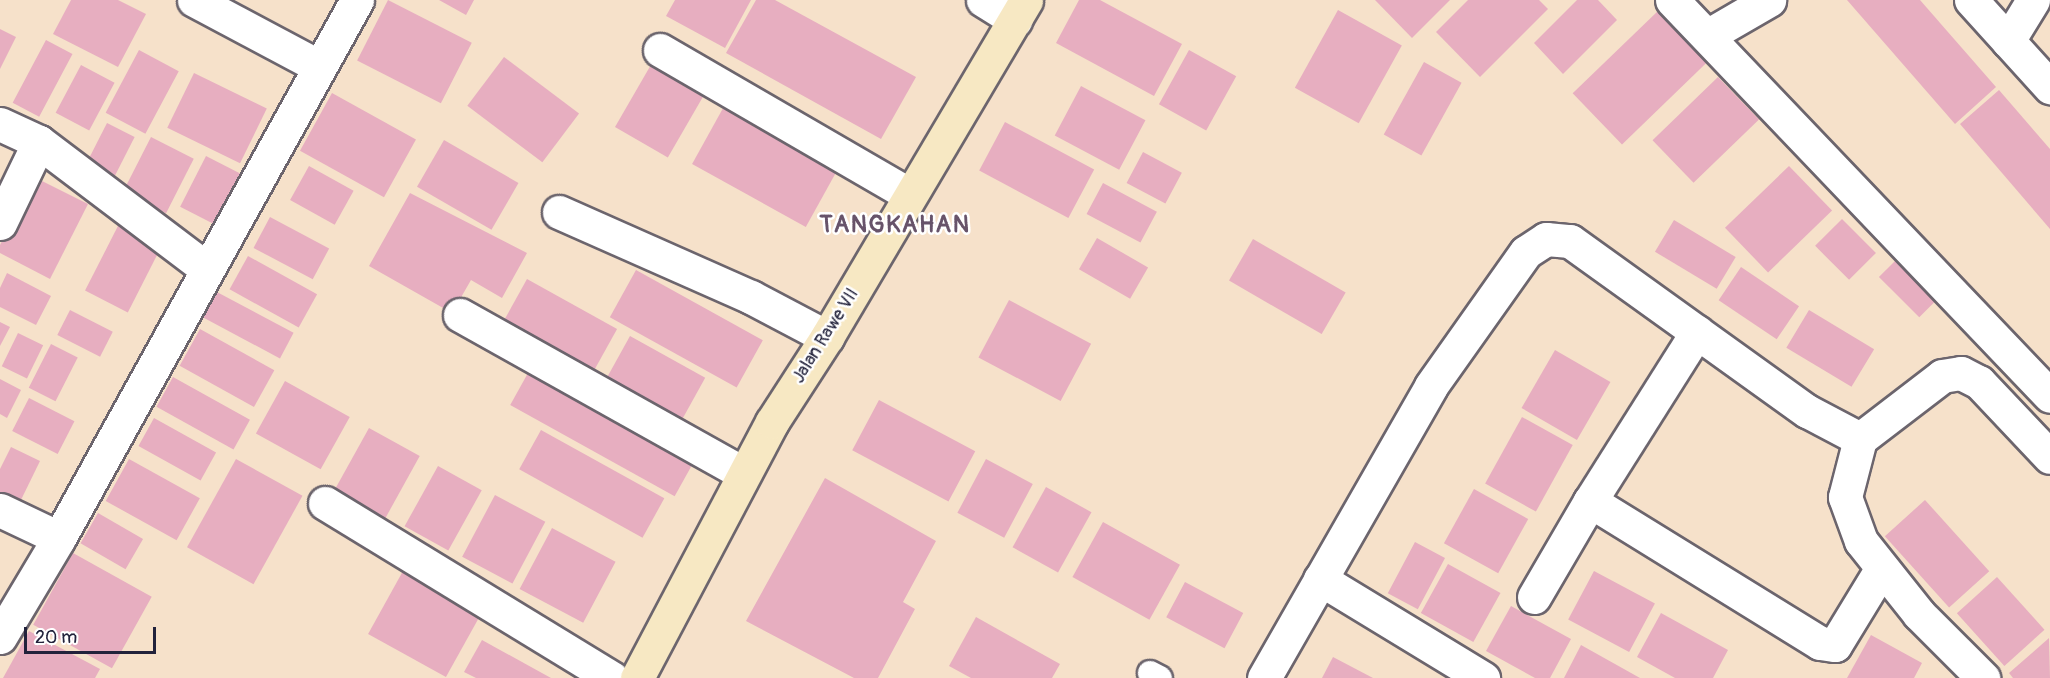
<!DOCTYPE html>
<html>
<head>
<meta charset="utf-8">
<style>
	body { margin:0 }
	#map { position:relative; width:2050px; height:678px; overflow:hidden; background:#f6e1ca; font-family:Pangolin,sans-serif }
	div>[style] { position:absolute }
	.building>* { inset:0; background:#e7aec0; transform-origin:0 0 }
	.roads { filter:drop-shadow(2px 0 #6c656d) drop-shadow(-2px 0 #6c656d) drop-shadow(0 2px #6c656d) drop-shadow(0 -2px #6c656d) }
	.service>* { height:24px; margin:-12px; padding:0 12px; transform-origin:12px; border-radius:12px; background:#fff }
	.minor>* { height:33px; margin:-16.5px; padding:0 16.5px; transform-origin:16.5px; border-radius:16.5px; background:#fff }
	.secondary>* { height:33px; margin:-16.5px; padding:0 16.5px; transform-origin:16.5px; border-radius:16.5px; background:#f7e8c3 }
	span { translate:-50% -50%; white-space:nowrap; text-align:center; line-height:1.15; -webkit-text-stroke:5px #fff; paint-order:stroke }
	.street-label { font-size:18px; color:#22223b }
	.district-label { font-size:24px; color:#67536a; font-weight:700; letter-spacing:1.5px }
	.scale { position:absolute; left:24px; top:627px; width:132px; height:27px; box-sizing:border-box; border:3px solid #22223b; border-top:0; padding-left:8px; font-size:18px; line-height:21px; white-space:nowrap; color:#22223b; -webkit-text-stroke:4px #fff; paint-order:stroke }
</style>
</head>
<body>
<div id="map">
	<div class="building">
		<div style="clip-path:polygon(71px 0,118px 0,146px 14px,118px 67px,53px 34px)"></div>
		<div style="left:388px;top:0;width:94px;height:68px;rotate:27deg"></div>
		<div style="clip-path:polygon(439px 0,474px 0,466px 15px)"></div>
		<div style="clip-path:polygon(675px 0,751px 0,725px 48px,666px 16px)"></div>
		<div style="clip-path:polygon(756px 0,775px 0,916px 77px,881px 139px,726px 53px)"></div>
		<div style="clip-path:polygon(1079px 0,1100px 0,1182px 44px,1154px 96px,1056px 43px)"></div>
		<div style="clip-path:polygon(1375px 0,1450px 0,1412px 38px)"></div>
		<div style="clip-path:polygon(1468px 0,1539px 0,1548px 9px,1480px 77px,1436px 32px)"></div>
		<div style="clip-path:polygon(1577px 0,1598px 0,1617px 20px,1563px 74px,1534px 43px)"></div>
		<div style="clip-path:polygon(1847px 0,1920px 0,1996px 87px,1955px 124px)"></div>
		<div style="left:1338px;top:10px;width:73px;height:89px;rotate:29deg"></div>
		<div style="left:1659px;top:10px;width:71px;height:120px;rotate:46deg"></div>
		<div style="clip-path:polygon(0 29px,16px 37px,0 69px)"></div>
		<div style="left:46px;top:40px;width:30px;height:71px;rotate:28deg"></div>
		<div style="left:139px;top:50px;width:45px;height:71px;rotate:28deg"></div>
		<div style="left:1189px;top:50px;width:54px;height:62px;rotate:29deg"></div>
		<div style="left:504px;top:57px;width:94px;height:61px;rotate:37deg"></div>
		<div style="left:1424px;top:62px;width:43px;height:83px;rotate:29deg"></div>
		<div style="left:652px;top:63px;width:61px;height:74px;rotate:30deg"></div>
		<div style="left:81px;top:65px;width:38px;height:54px;rotate:28deg"></div>
		<div style="left:194px;top:73px;width:81px;height:61px;rotate:26deg"></div>
		<div style="left:1718px;top:77px;width:59px;height:91px;rotate:46deg"></div>
		<div style="left:1081px;top:86px;width:73px;height:56px;rotate:28deg"></div>
		<div style="clip-path:polygon(1999px 90px,2050px 149px,2050px 229px,1960px 124px)"></div>
		<div style="left:332px;top:93px;width:96px;height:66px;rotate:29deg"></div>
		<div style="left:727px;top:101px;width:130px;height:72px;rotate:29deg"></div>
		<div style="left:1005px;top:122px;width:101px;height:55px;rotate:28deg"></div>
		<div style="left:107px;top:123px;width:31px;height:51px;rotate:27deg"></div>
		<div style="left:151px;top:137px;width:48px;height:61px;rotate:27deg"></div>
		<div style="left:444px;top:140px;width:86px;height:54px;rotate:30deg"></div>
		<div style="left:1143px;top:152px;width:44px;height:35px;rotate:28deg"></div>
		<div style="left:206px;top:156px;width:40px;height:57px;rotate:27deg"></div>
		<div style="left:309px;top:166px;width:51px;height:39px;rotate:29deg"></div>
		<div style="left:1789px;top:166px;width:62px;height:89px;rotate:46deg"></div>
		<div style="clip-path:polygon(34px 177px,88px 204px,50px 279px,0 253px,0 245px)"></div>
		<div style="left:1103px;top:183px;width:61px;height:35px;rotate:28deg"></div>
		<div style="clip-path:polygon(410px 193px,527px 253px,502px 298px,471px 280px,452px 313px,369px 266px)"></div>
		<div style="left:270px;top:217px;width:67px;height:35px;rotate:28deg"></div>
		<div style="left:1842px;top:219px;width:48px;height:38px;rotate:45deg"></div>
		<div style="left:1674px;top:220px;width:72px;height:37px;rotate:31deg"></div>
		<div style="left:120px;top:222px;width:48px;height:77px;rotate:27deg"></div>
		<div style="left:1097px;top:238px;width:59px;height:36px;rotate:30deg"></div>
		<div style="left:1253px;top:239px;width:107px;height:48px;rotate:30deg"></div>
		<div style="left:1903px;top:253px;width:57px;height:34px;rotate:45deg"></div>
		<div style="left:248px;top:256px;width:79px;height:38px;rotate:29deg"></div>
		<div style="left:1741px;top:267px;width:70px;height:40px;rotate:34deg"></div>
		<div style="left:636px;top:270px;width:145px;height:54px;rotate:29deg"></div>
		<div style="clip-path:polygon(7px 273px,51px 296px,36px 325px,0 307px,0 288px)"></div>
		<div style="left:527px;top:279px;width:103px;height:59px;rotate:29deg"></div>
		<div style="left:215px;top:291px;width:89px;height:29px;rotate:28deg"></div>
		<div style="left:1009px;top:300px;width:93px;height:65px;rotate:28deg"></div>
		<div style="left:70px;top:310px;width:48px;height:28px;rotate:27deg"></div>
		<div style="left:1809px;top:310px;width:76px;height:44px;rotate:31deg"></div>
		<div style="clip-path:polygon(0 322px,10px 327px,0 346px)"></div>
		<div style="left:200px;top:329px;width:85px;height:42px;rotate:29deg"></div>
		<div style="left:18px;top:333px;width:28px;height:37px;rotate:26deg"></div>
		<div style="left:630px;top:336px;width:86px;height:56px;rotate:29deg"></div>
		<div style="left:51px;top:344px;width:30px;height:49px;rotate:27deg"></div>
		<div style="left:1555px;top:350px;width:64px;height:67px;rotate:30deg"></div>
		<div style="left:533px;top:364px;width:188px;height:47px;rotate:29deg"></div>
		<div style="left:173px;top:377px;width:88px;height:34px;rotate:29deg"></div>
		<div style="clip-path:polygon(0 379px,21px 390px,7px 418px,0 414px)"></div>
		<div style="left:285px;top:381px;width:74px;height:60px;rotate:29deg"></div>
		<div style="left:29px;top:398px;width:51px;height:37px;rotate:27deg"></div>
		<div style="left:879px;top:400px;width:109px;height:57px;rotate:28deg"></div>
		<div style="left:1522px;top:417px;width:58px;height:76px;rotate:29deg"></div>
		<div style="left:154px;top:418px;width:71px;height:32px;rotate:29deg"></div>
		<div style="left:369px;top:428px;width:58px;height:75px;rotate:29deg"></div>
		<div style="left:541px;top:430px;width:141px;height:45px;rotate:29deg"></div>
		<div style="clip-path:polygon(11px 447px,40px 461px,19px 504px,0 495px,0 469px)"></div>
		<div style="left:129px;top:459px;width:81px;height:48px;rotate:29deg"></div>
		<div style="left:236px;top:459px;width:76px;height:101px;rotate:29deg"></div>
		<div style="left:986px;top:459px;width:53px;height:61px;rotate:28deg"></div>
		<div style="left:438px;top:466px;width:50px;height:69px;rotate:29deg"></div>
		<div style="clip-path:polygon(825px 478px,936px 541px,903px 602px,915px 609px,878px 678px,854px 678px,746px 621px)"></div>
		<div style="left:1046px;top:487px;width:52px;height:69px;rotate:29deg"></div>
		<div style="left:1474px;top:489px;width:62px;height:62px;rotate:29deg"></div>
		<div style="left:495px;top:495px;width:57px;height:70px;rotate:28deg"></div>
		<div style="left:1925px;top:500px;width:96px;height:54px;rotate:48deg"></div>
		<div style="left:98px;top:513px;width:52px;height:35px;rotate:30deg"></div>
		<div style="left:1103px;top:522px;width:88px;height:63px;rotate:29deg"></div>
		<div style="left:552px;top:528px;width:72px;height:69px;rotate:28deg"></div>
		<div style="left:1415px;top:542px;width:34px;height:58px;rotate:28deg"></div>
		<div style="left:73px;top:553px;width:90px;height:82px;rotate:29deg"></div>
		<div style="left:1448px;top:564px;width:60px;height:56px;rotate:29deg"></div>
		<div style="left:403px;top:571px;width:89px;height:72px;rotate:29deg"></div>
		<div style="left:1594px;top:571px;width:69px;height:55px;rotate:28deg"></div>
		<div style="left:1997px;top:577px;width:71px;height:54px;rotate:48deg"></div>
		<div style="left:1185px;top:582px;width:66px;height:40px;rotate:28deg"></div>
		<div style="clip-path:polygon(1511px 606px,1571px 639px,1550px 678px,1535px 678px,1486px 651px)"></div>
		<div style="clip-path:polygon(1661px 613px,1728px 650px,1713px 678px,1675px 678px,1637px 657px)"></div>
		<div style="clip-path:polygon(976px 617px,1060px 664px,1052px 678px,971px 678px,949px 666px)"></div>
		<div style="clip-path:polygon(29px 631px,100px 669px,95px 678px,3px 678px)"></div>
		<div style="clip-path:polygon(1871px 635px,1922px 663px,1914px 678px,1847px 678px)"></div>
		<div style="clip-path:polygon(2049px 638px,2050px 678px,2013px 678px,2009px 673px)"></div>
		<div style="clip-path:polygon(482px 640px,551px 678px,476px 678px,464px 672px)"></div>
		<div style="clip-path:polygon(1581px 645px,1640px 678px,1564px 678px)"></div>
		<div style="clip-path:polygon(1333px 657px,1373px 678px,1322px 678px)"></div>
	</div>
	<div class="roads">
		<div class="service">
			<div style="left:1150px;top:673px;width:11px;rotate:27deg"></div>
		</div>
		<div class="minor">
			<div style="left:194px;top:0;width:140px;rotate:28deg"></div>
			<div style="left:983px;top:0;width:38px;rotate:32deg"></div>
			<div style="left:1672px;top:0;width:547px;rotate:46.33deg"></div>
			<div style="left:1971px;top:0;width:118px;rotate:47.8deg"></div>
			<div style="left:1707px;top:36px;width:72px;rotate:-30.1deg"></div>
			<div style="left:2008px;top:41px;width:48px;rotate:-58.6deg"></div>
			<div style="left:660px;top:50px;width:289px;rotate:30.1deg"></div>
			<div style="left:0;top:124px;width:43px;rotate:24.8deg"></div>
			<div style="left:559px;top:212px;width:210px;rotate:23.9deg"></div>
			<div style="left:751px;top:297px;width:86px;rotate:27.8deg"></div>
			<div style="left:0;top:223px;width:90px;rotate:-64.3deg"></div>
			<div style="left:39px;top:142px;width:211px;rotate:37.1deg"></div>
			<div style="left:460px;top:315px;width:325px;rotate:29.2deg"></div>
			<div style="left:1697px;top:332px;width:200px;rotate:122.3deg"></div>
			<div style="left:1590px;top:501px;width:270px;rotate:31.7deg"></div>
			<div style="left:1820px;top:643px;width:15px;rotate:8deg"></div>
			<div style="left:1835px;top:645px;width:90px;rotate:-58.6deg"></div>
			<div style="left:1860px;top:439px;width:60px;rotate:104.5deg"></div>
			<div style="left:1845px;top:497px;width:47px;rotate:70deg"></div>
			<div style="left:1861px;top:541px;width:93px;rotate:51.5deg"></div>
			<div style="left:1919px;top:614px;width:91px;rotate:45deg"></div>
			<div style="left:325px;top:503px;width:336px;rotate:31.4deg"></div>
			<div style="left:0;top:510px;width:65px;rotate:25.4deg"></div>
			<div style="left:1320px;top:579px;width:191px;rotate:31.3deg"></div>
			<div style="left:1534px;top:597px;width:111px;rotate:-59.7deg"></div>
			<div style="left:0;top:637px;width:115px;rotate:-59.2deg"></div>
			<div style="left:59px;top:538px;width:615px;rotate:-61.02deg"></div>
			<div style="left:1264px;top:678px;width:336px;rotate:-60.2deg"></div>
			<div style="left:1431px;top:386px;width:164px;rotate:-54.7deg"></div>
			<div style="left:1526px;top:252px;width:24px;rotate:-33deg"></div>
			<div style="left:1546px;top:239px;width:24px;rotate:5deg"></div>
			<div style="left:1570px;top:241px;width:292px;rotate:35.7deg"></div>
			<div style="left:1807px;top:411px;width:60px;rotate:27.8deg"></div>
			<div style="left:1860px;top:439px;width:103px;rotate:-37.5deg"></div>
			<div style="left:1942px;top:376px;width:19px;rotate:-9deg"></div>
			<div style="left:1961px;top:373px;width:20px;rotate:27deg"></div>
			<div style="left:1979px;top:382px;width:103px;rotate:46.6deg"></div>
		</div>
		<div class="secondary">
			<div style="left:637px;top:678px;width:289px;rotate:-62.2deg"></div>
			<div style="left:772px;top:422px;width:101px;rotate:-57.1deg"></div>
			<div style="left:827px;top:337px;width:391px;rotate:-59.4deg"></div>
		</div>
	</div>
	<div class="street-label">
		<span style="left:826px;top:336px;rotate:-58deg">Jalan Rawe VII</span>
	</div>
	<div class="district-label">
		<span style="left:895px;top:225px">TANGKAHAN</span>
	</div>
	<div class="scale">20 m</div>
</div>
</body>
</html>
